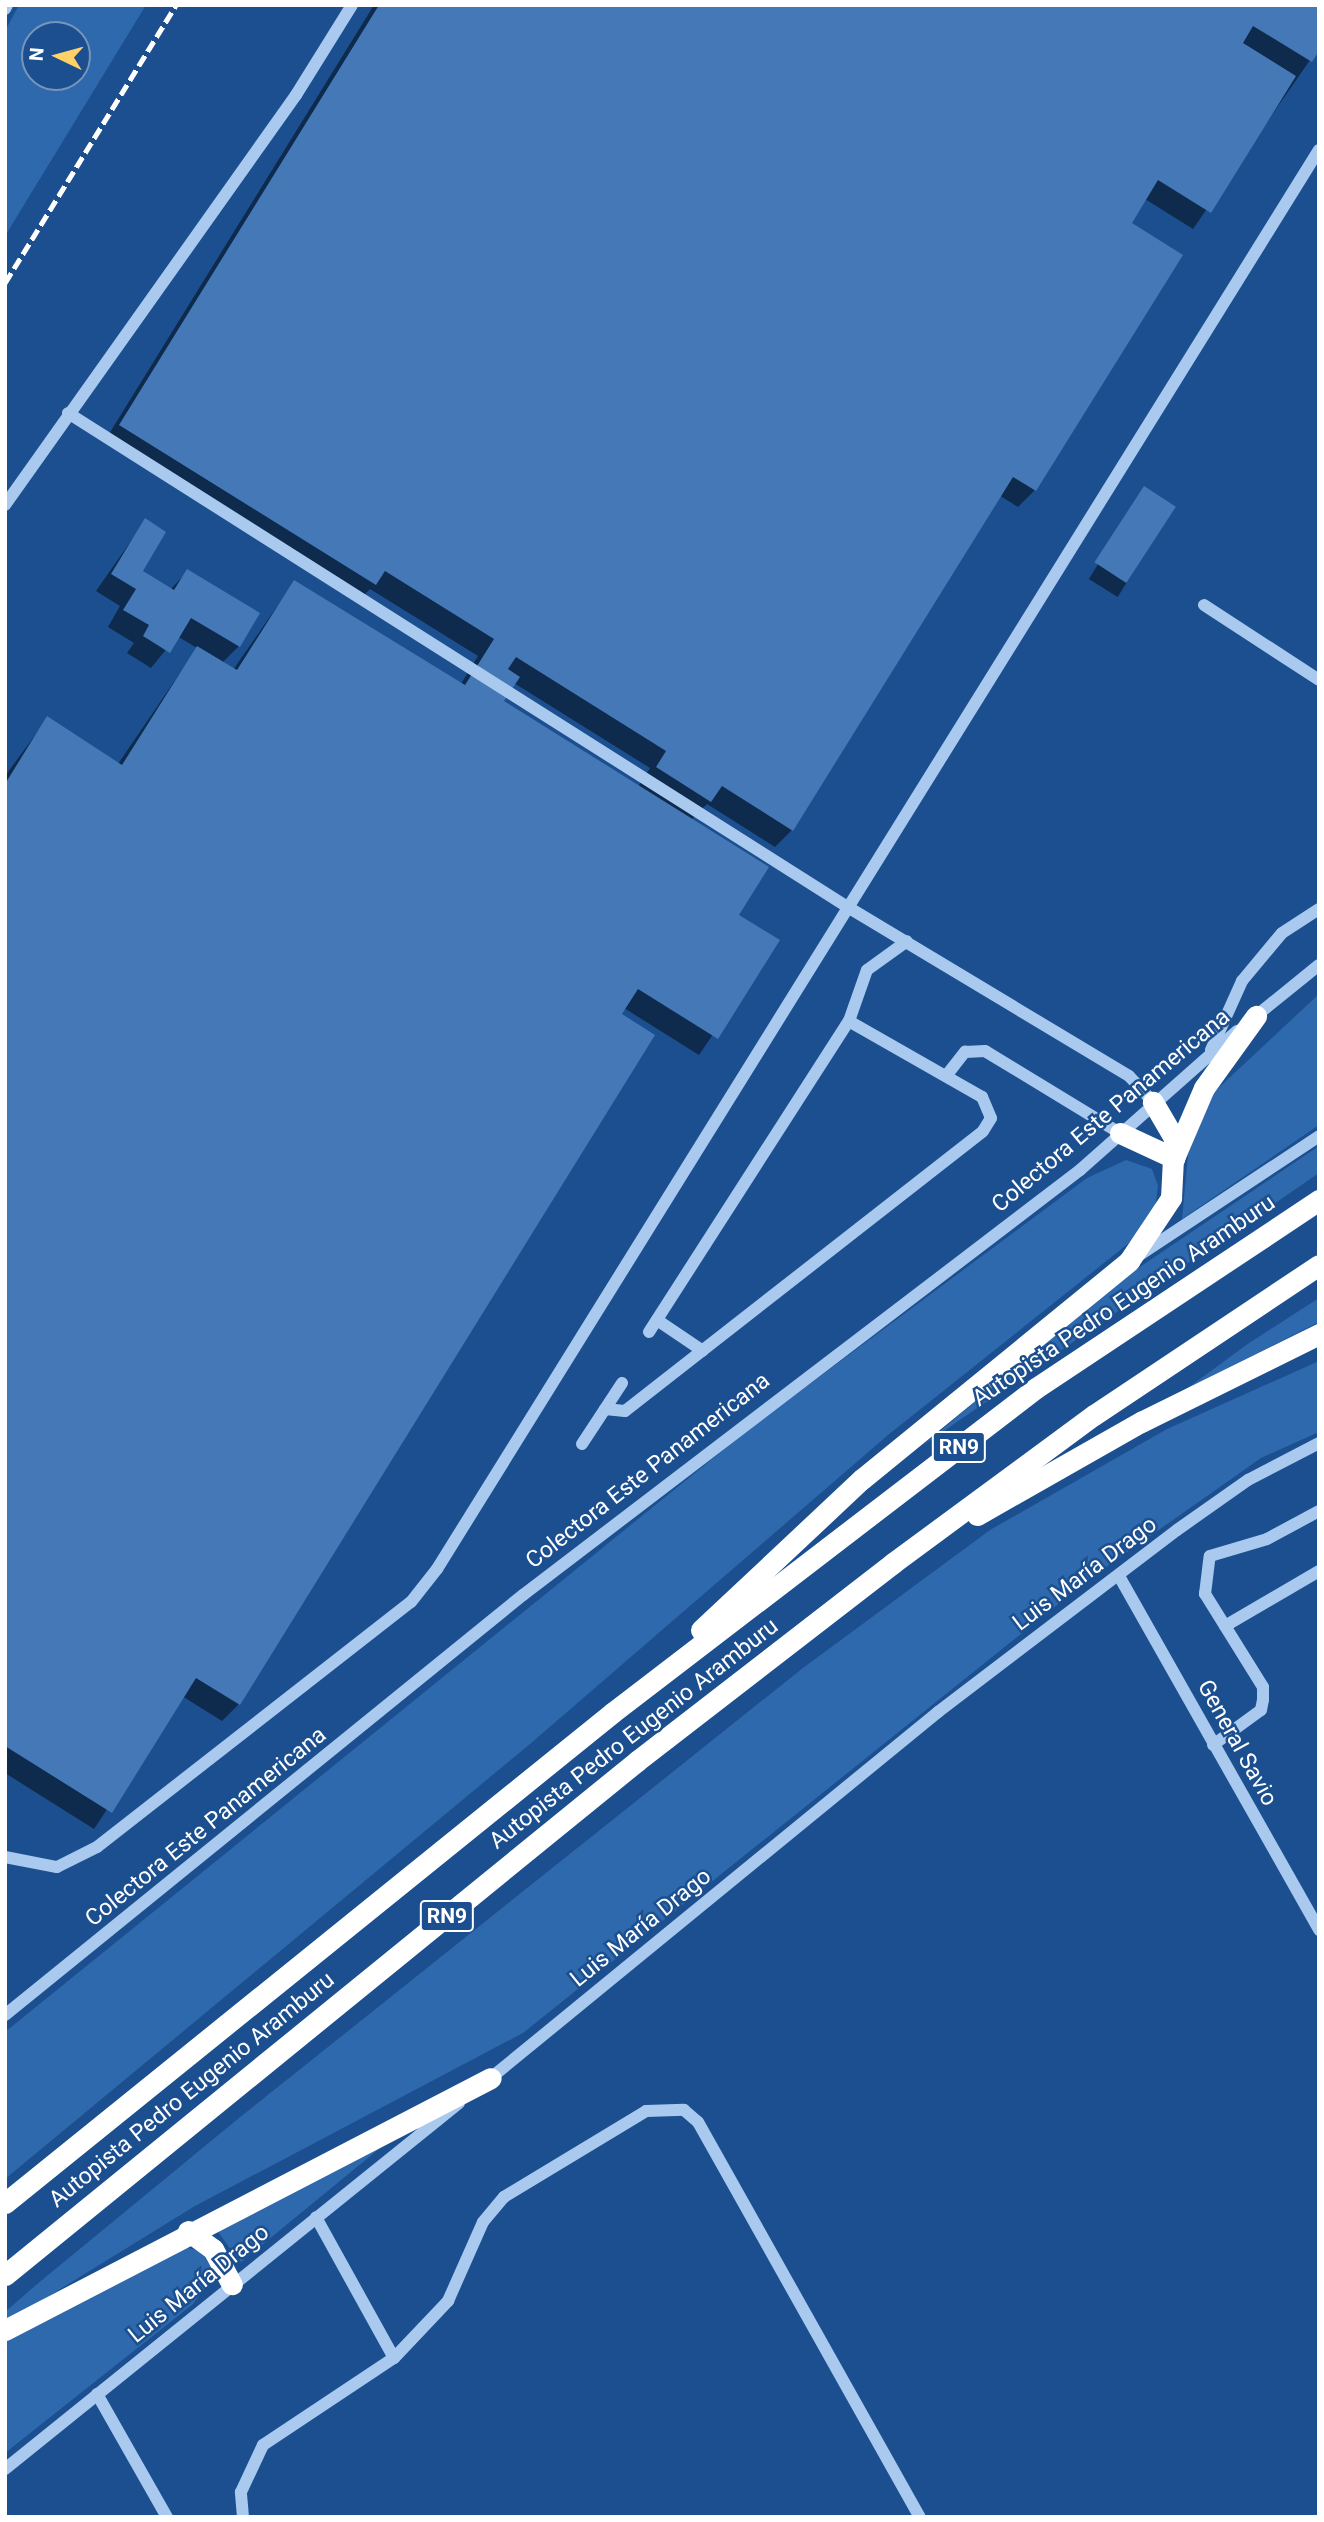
<!DOCTYPE html>
<html>
<head>
<meta charset="utf-8">
<style>
	body { margin:0 }
	#map { position:relative; width:1324px; height:2522px; overflow:hidden; background:#1b4f8f; font-family:Roboto,sans-serif }
	div>[style] { position:absolute }
	.green>* { inset:0; background:#2e69ad }
	.shadow>* { inset:0; background:#0007; transform-origin:0 0 }
	.building>* { inset:0; background:#4478b7; transform-origin:0 0 }
	.minor>* { height:12px; margin:-6px; padding:0 6px; transform-origin:6px; border-radius:6px; background:#a9c9ee }
	.highway>* { height:21px; margin:-10.5px; padding:0 10.5px; transform-origin:10.5px; border-radius:10.5px; background:#fff }
	.rail>* { height:5px; margin-top:-2.5px; transform-origin:0; background:repeating-linear-gradient(90deg,#fff 0 12px,transparent 0 17px) }
	span { translate:-50% -50%; white-space:nowrap; text-align:center; line-height:1.15; -webkit-text-stroke:5px #1b4f8f; paint-order:stroke }
	.shield-label span { padding:2px 5px; background:#1b4f8f; border:2px solid; border-radius:5px; -webkit-text-stroke-width:0 }
	.shield-label { font-size:21px; color:#fff; font-weight:700 }
	.street-label { font-size:23px; color:#fff }
	.frame { position:absolute; inset:0; border:7px solid #fff; pointer-events:none }
	.north { position:absolute; left:21px; top:21px; width:70px; height:70px; box-sizing:border-box; background:#1b4f8f; border:2px solid #7695bc; border-radius:50%; rotate:275deg; font-size:19px; font-weight:700; line-height:28px; text-align:center; color:#fff }
	.north::after { content:''; display:block; margin:auto; width:24px; height:32px; background:#ffd166; clip-path:polygon(50% 0,100% 100%,50% 72%,0 100%) }
</style>
</head>
<body>
<div id="map">
	<div class="green">
		<div style="clip-path:polygon(evenodd,19px 5px,146px 5px,5px 236px,5px 31px,19px 5px,77px 35px,77px 77px,35px 77px,35px 35px,77px 35px)"></div>
		<div style="clip-path:polygon(1319px 994px,1319px 1125px,1182px 1219px,1188px 1155px,1213px 1093px)"></div>
		<div style="clip-path:polygon(1319px 1146px,1319px 1173px,922px 1446px,1125px 1277px)"></div>
		<div style="clip-path:polygon(1126px 1160px,1152px 1169px,1158px 1186px,1155px 1209px,1139px 1235px,888px 1435px,530px 1744px,5px 2179px,5px 2032px,748px 1430px,1087px 1178px)"></div>
		<div style="clip-path:polygon(1319px 1298px,1319px 1322px,1185px 1390px,1249px 1343px)"></div>
		<div style="clip-path:polygon(1319px 1361px,1319px 1432px,1261px 1458px,1092px 1577px,523px 2033px,195px 2206px,5px 2323px,5px 2312px,36px 2285px,239px 2118px,803px 1668px,990px 1530px,1167px 1429px)"></div>
		<div style="clip-path:polygon(402px 2130px,240px 2263px,212px 2223px)"></div>
		<div style="clip-path:polygon(178px 2246px,202px 2251px,212px 2266px,208px 2285px,193px 2304px,5px 2453px,5px 2342px)"></div>
	</div>
	<div class="shadow">
		<div style="clip-path:polygon(evenodd,374px 5px,1319px 5px,1319px 47px,1193px 229px,1145px 199px,1130px 223px,1181px 255px,1035px 490px,1018px 507px,999px 495px,792px 830px,775px 847px,707px 804px,691px 820px,737px 915px,777px 940px,699px 1055px,624px 1008px,239px 1704px,222px 1721px,182px 1696px,94px 1829px,5px 1773px,5px 776px,47px 719px,118px 764px,197px 648px,177px 636px,151px 668px,127px 653px,134px 643px,108px 627px,120px 606px,96px 591px,145px 521px,140px 572px,170px 590px,188px 571px,239px 646px,222px 663px,233px 670px,294px 582px,461px 684px,478px 656px,370px 589px,358px 601px,104px 442px,374px 5px,514px 683px,650px 768px,638px 787px,502px 702px,514px 683px)"></div>
		<div style="left:1145px;top:489px;width:34px;height:106px;rotate:32deg"></div>
	</div>
	<div class="building">
		<div style="clip-path:polygon(379px 5px,1319px 5px,1319px 51px,1312px 62px,1253px 26px,1243px 43px,1296px 76px,1211px 213px,1158px 180px,1132px 223px,1183px 255px,1036px 491px,1013px 477px,793px 831px,722px 786px,711px 802px,656px 767px,666px 751px,516px 657px,508px 669px,520px 677px,504px 701px,769px 867px,739px 915px,780px 940px,718px 1039px,638px 989px,622px 1014px,655px 1035px,240px 1705px,196px 1678px,112px 1813px,5px 1746px,5px 784px,47px 716px,122px 765px,197px 646px,237px 670px,294px 580px,465px 685px,494px 639px,385px 571px,376px 585px,119px 425px)"></div>
		<div style="left:1144px;top:486px;width:38px;height:91px;rotate:33deg"></div>
		<div style="clip-path:polygon(145px 518px,166px 532px,143px 571px,174px 590px,187px 569px,260px 613px,240px 647px,191px 618px,170px 653px,143px 636px,149px 625px,123px 610px,136px 589px,111px 574px)"></div>
	</div>
	<div class="minor">
		<div style="left:5px;top:9px;width:4px;rotate:-63deg"></div>
		<div style="left:68px;top:413px;width:921px;rotate:32.36deg"></div>
		<div style="left:846px;top:906px;width:330px;rotate:31deg"></div>
		<div style="left:1129px;top:1076px;width:35px;rotate:47deg"></div>
		<div style="left:5px;top:505px;width:503px;rotate:-54.63deg"></div>
		<div style="left:296px;top:95px;width:106px;rotate:-58.1deg"></div>
		<div style="left:1204px;top:605px;width:137px;rotate:33.1deg"></div>
		<div style="left:1251px;top:1020px;width:87px;rotate:-39deg"></div>
		<div style="left:1211px;top:1050px;width:76px;rotate:-65.8deg"></div>
		<div style="left:1242px;top:981px;width:62px;rotate:-50.2deg"></div>
		<div style="left:1282px;top:933px;width:44px;rotate:-33deg"></div>
		<div style="left:946px;top:1076px;width:31px;rotate:-52deg"></div>
		<div style="left:965px;top:1052px;width:20px;rotate:-3deg"></div>
		<div style="left:985px;top:1051px;width:158px;rotate:31.3deg"></div>
		<div style="left:1138px;top:1256px;width:217px;rotate:-33.5deg"></div>
		<div style="left:657px;top:1320px;width:55px;rotate:34deg"></div>
		<div style="left:649px;top:1332px;width:370px;rotate:-57.3deg"></div>
		<div style="left:849px;top:1021px;width:54px;rotate:-70.6deg"></div>
		<div style="left:867px;top:970px;width:49px;rotate:-35.9deg"></div>
		<div style="left:605px;top:1409px;width:20px;rotate:6deg"></div>
		<div style="left:625px;top:1411px;width:454px;rotate:-38deg"></div>
		<div style="left:983px;top:1131px;width:15px;rotate:-58deg"></div>
		<div style="left:991px;top:1118px;width:23px;rotate:-113deg"></div>
		<div style="left:982px;top:1097px;width:153px;rotate:-150.3deg"></div>
		<div style="left:582px;top:1444px;width:73px;rotate:-56.7deg"></div>
		<div style="left:1119px;top:1576px;width:407px;rotate:60.5deg"></div>
		<div style="left:1225px;top:1626px;width:109px;rotate:-30.3deg"></div>
		<div style="left:1213px;top:1745px;width:59px;rotate:-36.1deg"></div>
		<div style="left:1261px;top:1710px;width:10px;rotate:-79deg"></div>
		<div style="left:1263px;top:1700px;width:13px;rotate:-90deg"></div>
		<div style="left:1263px;top:1687px;width:110px;rotate:-121.9deg"></div>
		<div style="left:1205px;top:1594px;width:38px;rotate:-83deg"></div>
		<div style="left:1210px;top:1556px;width:59px;rotate:-16.6deg"></div>
		<div style="left:1267px;top:1539px;width:59px;rotate:-28.3deg"></div>
		<div style="left:5px;top:1857px;width:53px;rotate:10.9deg"></div>
		<div style="left:57px;top:1867px;width:45px;rotate:-26.6deg"></div>
		<div style="left:97px;top:1847px;width:398px;rotate:-38deg"></div>
		<div style="left:411px;top:1602px;width:42px;rotate:-51.8deg"></div>
		<div style="left:437px;top:1569px;width:1671px;rotate:-58.14deg"></div>
		<div style="left:5px;top:2015px;width:667px;rotate:-39.04deg"></div>
		<div style="left:523px;top:1595px;width:701px;rotate:-37.34deg"></div>
		<div style="left:1080px;top:1170px;width:210px;rotate:-41.5deg"></div>
		<div style="left:487px;top:2081px;width:583px;rotate:-39.29deg"></div>
		<div style="left:938px;top:1712px;width:300px;rotate:-37.3deg"></div>
		<div style="left:1177px;top:1530px;width:87px;rotate:-35.2deg"></div>
		<div style="left:1248px;top:1480px;width:80px;rotate:-27.5deg"></div>
		<div style="left:394px;top:2358px;width:79px;rotate:-46.5deg"></div>
		<div style="left:448px;top:2301px;width:86px;rotate:-66.1deg"></div>
		<div style="left:483px;top:2222px;width:33px;rotate:-50deg"></div>
		<div style="left:504px;top:2197px;width:166px;rotate:-31.2deg"></div>
		<div style="left:646px;top:2111px;width:38px;rotate:-2deg"></div>
		<div style="left:684px;top:2110px;width:18px;rotate:41deg"></div>
		<div style="left:698px;top:2122px;width:453px;rotate:60.7deg"></div>
		<div style="left:97px;top:2394px;width:142px;rotate:60.4deg"></div>
		<div style="left:5px;top:2469px;width:583px;rotate:-38.87deg"></div>
		<div style="left:243px;top:2517px;width:25px;rotate:-95deg"></div>
		<div style="left:241px;top:2492px;width:52px;rotate:-64.9deg"></div>
		<div style="left:263px;top:2445px;width:157px;rotate:-33.6deg"></div>
		<div style="left:394px;top:2358px;width:161px;rotate:-119deg"></div>
	</div>
	<div class="highway">
		<div style="left:1120px;top:1133px;width:60px;rotate:24.8deg"></div>
		<div style="left:1174px;top:1158px;width:76px;rotate:-66.8deg"></div>
		<div style="left:1204px;top:1088px;width:89px;rotate:-54.2deg"></div>
		<div style="left:977px;top:1515px;width:189px;rotate:-29.6deg"></div>
		<div style="left:1141px;top:1422px;width:199px;rotate:-26.3deg"></div>
		<div style="left:701px;top:1630px;width:221px;rotate:-43.2deg"></div>
		<div style="left:862px;top:1479px;width:345px;rotate:-39.2deg"></div>
		<div style="left:1129px;top:1261px;width:76px;rotate:-56.3deg"></div>
		<div style="left:1171px;top:1198px;width:60px;rotate:-87.1deg"></div>
		<div style="left:1174px;top:1138px;width:42px;rotate:-120.3deg"></div>
		<div style="left:5px;top:2203px;width:780px;rotate:-38.91deg"></div>
		<div style="left:612px;top:1713px;width:534px;rotate:-37.47deg"></div>
		<div style="left:1036px;top:1388px;width:340px;rotate:-33.6deg"></div>
		<div style="left:188px;top:2231px;width:31px;rotate:36deg"></div>
		<div style="left:213px;top:2249px;width:40px;rotate:62deg"></div>
		<div style="left:5px;top:2275px;width:815px;rotate:-39.12deg"></div>
		<div style="left:637px;top:1761px;width:324px;rotate:-37.7deg"></div>
		<div style="left:893px;top:1563px;width:250px;rotate:-36.4deg"></div>
		<div style="left:1094px;top:1415px;width:270px;rotate:-33.7deg"></div>
		<div style="left:5px;top:2330px;width:547px;rotate:-27.41deg"></div>
	</div>
	<div class="rail">
		<div style="left:5px;top:283px;width:326px;rotate:-58.4deg"></div>
	</div>
	<div class="shield-label">
		<span style="left:959px;top:1447px">RN9</span>
		<span style="left:447px;top:1916px">RN9</span>
	</div>
	<div class="street-label">
		<span style="left:1111px;top:1111px;rotate:-40deg">Colectora Este Panamericana</span>
		<span style="left:1124px;top:1301px;rotate:-34deg">Autopista Pedro Eugenio Aramburu</span>
		<span style="left:648px;top:1471px;rotate:-38deg">Colectora Este Panamericana</span>
		<span style="left:1085px;top:1574px;rotate:-37deg">Luis María Drago</span>
		<span style="left:634px;top:1734px;rotate:-38deg">Autopista Pedro Eugenio Aramburu</span>
		<span style="left:1237px;top:1743px;rotate:61deg">General Savio</span>
		<span style="left:206px;top:1827px;rotate:-39deg">Colectora Este Panamericana</span>
		<span style="left:641px;top:1928px;rotate:-39deg">Luis María Drago</span>
		<span style="left:192px;top:2090px;rotate:-39deg">Autopista Pedro Eugenio Aramburu</span>
		<span style="left:199px;top:2284px;rotate:-39deg">Luis María Drago</span>
	</div>
	<div class="frame"></div>
	<div class="north">N</div>
</div>
</body>
</html>
